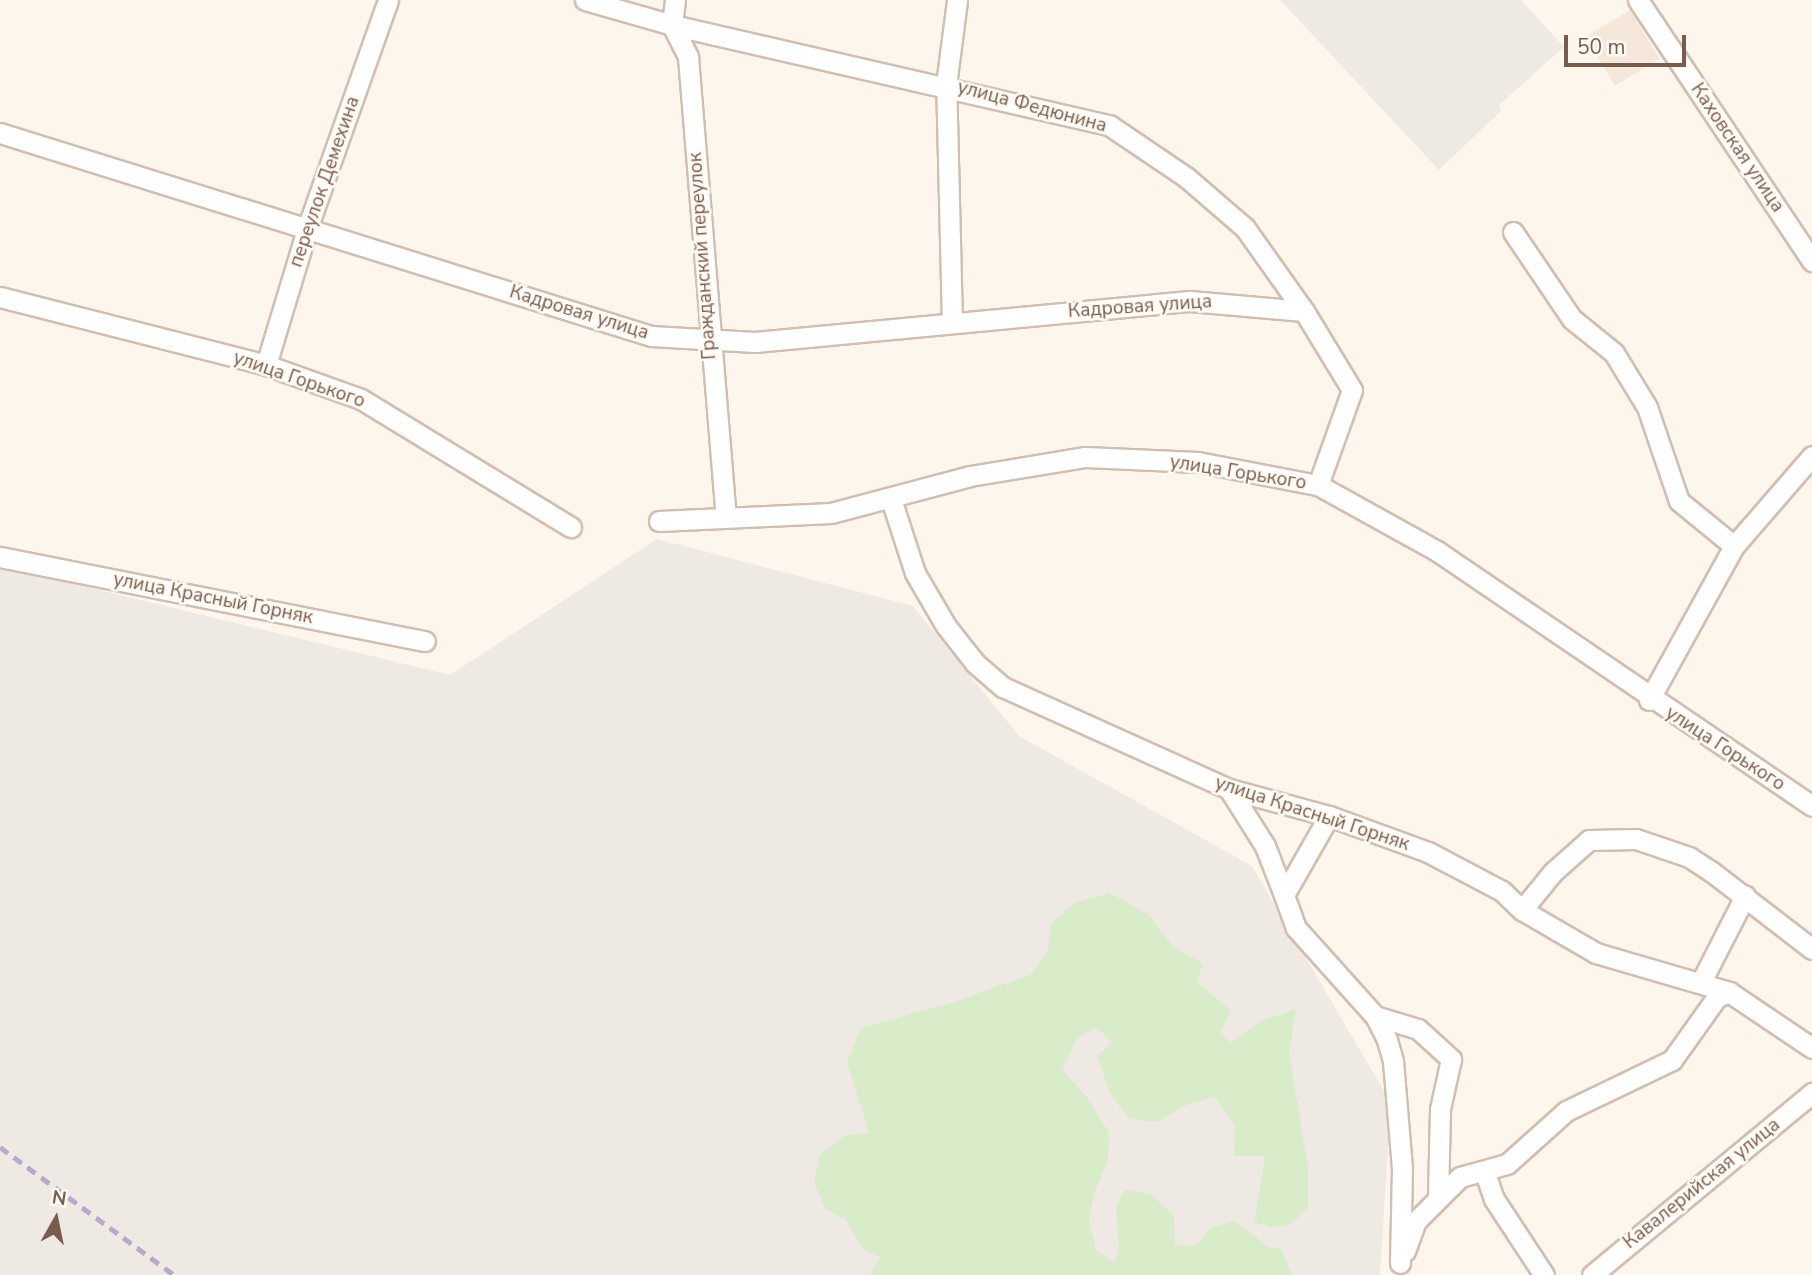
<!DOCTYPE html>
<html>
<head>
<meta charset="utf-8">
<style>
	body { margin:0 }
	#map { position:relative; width:1812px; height:1275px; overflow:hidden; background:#fdf6ec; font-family:"Nunito Sans",sans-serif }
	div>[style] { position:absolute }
	.residential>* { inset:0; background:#f5e8da; transform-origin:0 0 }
	.industrial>* { inset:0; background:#efe9e4 }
	.green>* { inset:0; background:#d8ecc9 }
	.roads { filter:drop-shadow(2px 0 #d1beb0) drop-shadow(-2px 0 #d1beb0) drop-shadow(0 2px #d1beb0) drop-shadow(0 -2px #d1beb0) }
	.minor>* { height:19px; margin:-9.5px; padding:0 9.5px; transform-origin:9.5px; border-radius:9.5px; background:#fff }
	.rail>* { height:5px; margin-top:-2.5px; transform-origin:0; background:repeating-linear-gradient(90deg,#b9a8c9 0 10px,transparent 0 17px) }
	span { translate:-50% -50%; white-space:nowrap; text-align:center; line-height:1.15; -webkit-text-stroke:5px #fffaf3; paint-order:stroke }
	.street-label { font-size:19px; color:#7a5c4d }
	.north { position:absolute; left:21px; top:1184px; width:70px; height:70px; -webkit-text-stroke:5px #fffaf3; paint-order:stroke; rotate:9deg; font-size:19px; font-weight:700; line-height:28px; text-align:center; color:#7a5c4d }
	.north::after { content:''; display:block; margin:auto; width:24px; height:32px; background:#7a5c4d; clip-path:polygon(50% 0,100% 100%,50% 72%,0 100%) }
	.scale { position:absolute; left:1564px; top:35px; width:122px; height:32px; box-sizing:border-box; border:4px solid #7a5c4d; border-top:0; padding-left:9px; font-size:21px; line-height:24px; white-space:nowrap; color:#7a5c4d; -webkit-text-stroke:5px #fffaf3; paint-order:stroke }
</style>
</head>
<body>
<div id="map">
	<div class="residential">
		<div style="left:1630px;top:10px;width:57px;height:52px;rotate:59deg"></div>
	</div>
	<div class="industrial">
		<div style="clip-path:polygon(1280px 0,1521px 0,1564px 47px,1499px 105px,1501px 111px,1439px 170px)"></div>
		<div style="clip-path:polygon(657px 539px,913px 606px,1019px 736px,1252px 866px,1391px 1103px,1380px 1275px,0 1275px,0 566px,450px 675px)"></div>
	</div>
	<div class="green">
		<div style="clip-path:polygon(1110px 893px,1148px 914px,1173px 946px,1203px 964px,1197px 982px,1231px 1011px,1220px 1032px,1231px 1043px,1260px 1021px,1296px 1009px,1289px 1053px,1308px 1168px,1308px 1208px,1292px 1223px,1272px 1228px,1254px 1222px,1265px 1156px,1234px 1156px,1235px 1125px,1214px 1096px,1186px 1105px,1157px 1122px,1130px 1119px,1111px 1095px,1097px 1056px,1112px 1042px,1096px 1027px,1077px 1039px,1062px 1070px,1086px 1096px,1109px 1132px,1108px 1161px,1094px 1193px,1089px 1221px,1096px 1250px,1114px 1263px,1119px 1250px,1116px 1207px,1125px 1190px,1150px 1194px,1174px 1215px,1175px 1245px,1196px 1246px,1210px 1228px,1234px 1221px,1269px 1247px,1282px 1249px,1292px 1275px,870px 1275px,880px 1257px,863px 1249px,845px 1219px,825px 1209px,814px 1182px,820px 1155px,845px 1135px,869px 1133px,847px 1062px,861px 1028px,951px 1003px,1032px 974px,1047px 951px,1052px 923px,1074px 903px)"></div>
	</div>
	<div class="roads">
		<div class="minor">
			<div style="left:585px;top:0;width:91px;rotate:16deg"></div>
			<div style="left:672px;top:25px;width:448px;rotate:12.9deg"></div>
			<div style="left:1109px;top:125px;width:93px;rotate:34deg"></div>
			<div style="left:1186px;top:177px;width:78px;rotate:40.8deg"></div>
			<div style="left:1245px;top:228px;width:102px;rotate:54.6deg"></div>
			<div style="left:1304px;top:311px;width:92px;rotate:58.7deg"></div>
			<div style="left:1352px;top:390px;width:101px;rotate:109.7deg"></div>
			<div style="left:675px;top:0;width:25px;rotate:97deg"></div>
			<div style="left:672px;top:25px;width:36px;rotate:63deg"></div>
			<div style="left:688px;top:57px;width:461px;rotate:85.3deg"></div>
			<div style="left:1638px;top:0;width:314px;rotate:56.3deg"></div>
			<div style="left:0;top:133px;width:682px;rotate:17.32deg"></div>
			<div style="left:651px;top:336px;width:104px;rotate:3.3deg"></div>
			<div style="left:755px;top:342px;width:437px;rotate:-5.4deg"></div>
			<div style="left:1190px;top:301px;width:114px;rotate:5deg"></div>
			<div style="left:1513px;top:232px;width:105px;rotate:55.9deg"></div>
			<div style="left:1572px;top:319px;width:54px;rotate:39deg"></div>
			<div style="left:1614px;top:353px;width:63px;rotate:58.6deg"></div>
			<div style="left:1647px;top:407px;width:99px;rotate:71.2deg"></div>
			<div style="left:1679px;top:501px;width:71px;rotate:39.3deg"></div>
			<div style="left:0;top:297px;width:275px;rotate:14.3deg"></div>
			<div style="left:266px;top:365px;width:101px;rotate:19.7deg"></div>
			<div style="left:361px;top:399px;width:246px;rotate:31.4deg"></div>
			<div style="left:952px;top:323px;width:238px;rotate:-91.4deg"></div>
			<div style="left:946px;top:85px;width:86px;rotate:-82.6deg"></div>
			<div style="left:266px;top:365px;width:145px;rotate:-73.2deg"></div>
			<div style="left:308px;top:226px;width:240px;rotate:-70.5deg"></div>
			<div style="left:891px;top:499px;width:78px;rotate:72deg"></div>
			<div style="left:915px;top:573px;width:61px;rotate:59.7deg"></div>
			<div style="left:946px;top:626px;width:47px;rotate:51.9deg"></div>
			<div style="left:975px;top:663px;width:37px;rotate:41deg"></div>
			<div style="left:1003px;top:687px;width:248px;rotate:24.3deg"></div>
			<div style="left:1229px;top:789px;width:104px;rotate:15.1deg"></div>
			<div style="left:1329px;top:816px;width:105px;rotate:20deg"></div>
			<div style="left:1428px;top:852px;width:84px;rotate:27.8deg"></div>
			<div style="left:1502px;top:891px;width:28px;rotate:44deg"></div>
			<div style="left:1522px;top:910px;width:86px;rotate:30.2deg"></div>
			<div style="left:1596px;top:953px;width:139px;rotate:16.3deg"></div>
			<div style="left:1729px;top:992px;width:100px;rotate:34deg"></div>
			<div style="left:659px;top:521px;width:172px;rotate:-2.7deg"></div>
			<div style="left:831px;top:513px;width:144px;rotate:-14.9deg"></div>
			<div style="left:970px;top:476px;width:117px;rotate:-9.4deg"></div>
			<div style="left:1085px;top:457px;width:113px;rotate:2.5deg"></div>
			<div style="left:1198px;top:462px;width:122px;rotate:10.9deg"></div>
			<div style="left:1318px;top:485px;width:136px;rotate:29deg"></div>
			<div style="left:1437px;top:551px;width:453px;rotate:34.2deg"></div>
			<div style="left:0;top:557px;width:433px;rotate:11.2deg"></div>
			<div style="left:1649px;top:700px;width:176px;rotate:-61.1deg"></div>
			<div style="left:1734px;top:546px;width:119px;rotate:-49.1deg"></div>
			<div style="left:1229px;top:789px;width:67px;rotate:57.7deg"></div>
			<div style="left:1265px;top:846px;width:53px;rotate:68.8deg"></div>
			<div style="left:1329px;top:816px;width:91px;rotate:119.7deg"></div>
			<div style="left:1284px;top:895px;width:35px;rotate:70deg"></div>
			<div style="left:1296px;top:928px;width:118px;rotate:48.1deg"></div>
			<div style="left:1375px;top:1016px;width:27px;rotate:63deg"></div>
			<div style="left:1387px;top:1040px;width:22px;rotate:74deg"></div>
			<div style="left:1393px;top:1061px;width:107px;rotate:85.2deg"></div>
			<div style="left:1402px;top:1168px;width:95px;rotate:91.2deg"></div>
			<div style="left:1522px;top:910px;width:49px;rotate:-50.8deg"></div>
			<div style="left:1553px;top:872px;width:48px;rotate:-41.6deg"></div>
			<div style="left:1589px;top:840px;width:47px;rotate:-1.2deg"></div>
			<div style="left:1636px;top:839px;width:56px;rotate:18.8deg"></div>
			<div style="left:1689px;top:857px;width:27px;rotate:33deg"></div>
			<div style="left:1712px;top:872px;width:126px;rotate:37.6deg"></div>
			<div style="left:1701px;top:982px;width:97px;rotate:-62.9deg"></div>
			<div style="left:1375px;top:1016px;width:45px;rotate:16.8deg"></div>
			<div style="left:1418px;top:1029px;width:45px;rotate:42.3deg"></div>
			<div style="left:1451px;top:1059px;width:51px;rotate:102.4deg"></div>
			<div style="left:1440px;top:1109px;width:86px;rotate:91.3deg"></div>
			<div style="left:1485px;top:1173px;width:28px;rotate:71deg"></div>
			<div style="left:1494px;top:1199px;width:91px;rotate:56.7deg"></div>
			<div style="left:1405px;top:1251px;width:32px;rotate:-70deg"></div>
			<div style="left:1416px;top:1221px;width:62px;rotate:-45deg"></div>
			<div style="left:1460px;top:1177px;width:49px;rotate:-15.5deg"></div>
			<div style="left:1507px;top:1164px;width:79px;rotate:-41.9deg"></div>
			<div style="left:1566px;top:1111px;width:118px;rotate:-25.7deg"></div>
			<div style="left:1672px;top:1060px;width:77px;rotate:-54.5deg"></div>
			<div style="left:1717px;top:997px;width:13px;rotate:-23deg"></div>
			<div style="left:1592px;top:1275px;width:286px;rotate:-39.6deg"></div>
		</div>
	</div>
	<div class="rail">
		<div style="left:0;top:1147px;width:216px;rotate:36.3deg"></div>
	</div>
	<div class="street-label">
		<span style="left:1032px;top:107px;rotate:15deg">улица Федюнина</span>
		<span style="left:1737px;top:148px;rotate:56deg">Каховская улица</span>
		<span style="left:325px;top:182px;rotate:-71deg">переулок Демехина</span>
		<span style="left:703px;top:256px;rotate:-94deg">Гражданский переулок</span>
		<span style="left:1140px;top:307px;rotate:-4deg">Кадровая улица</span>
		<span style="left:579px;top:313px;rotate:17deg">Кадровая улица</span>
		<span style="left:299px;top:380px;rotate:19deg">улица Горького</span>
		<span style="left:1238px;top:473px;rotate:9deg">улица Горького</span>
		<span style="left:213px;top:599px;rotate:11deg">улица Красный Горняк</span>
		<span style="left:1725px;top:749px;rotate:33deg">улица Горького</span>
		<span style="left:1312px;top:814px;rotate:18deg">улица Красный Горняк</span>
		<span style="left:1702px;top:1184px;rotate:-39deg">Кавалерийская улица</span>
	</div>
	<div class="north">N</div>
	<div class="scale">50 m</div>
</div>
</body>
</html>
